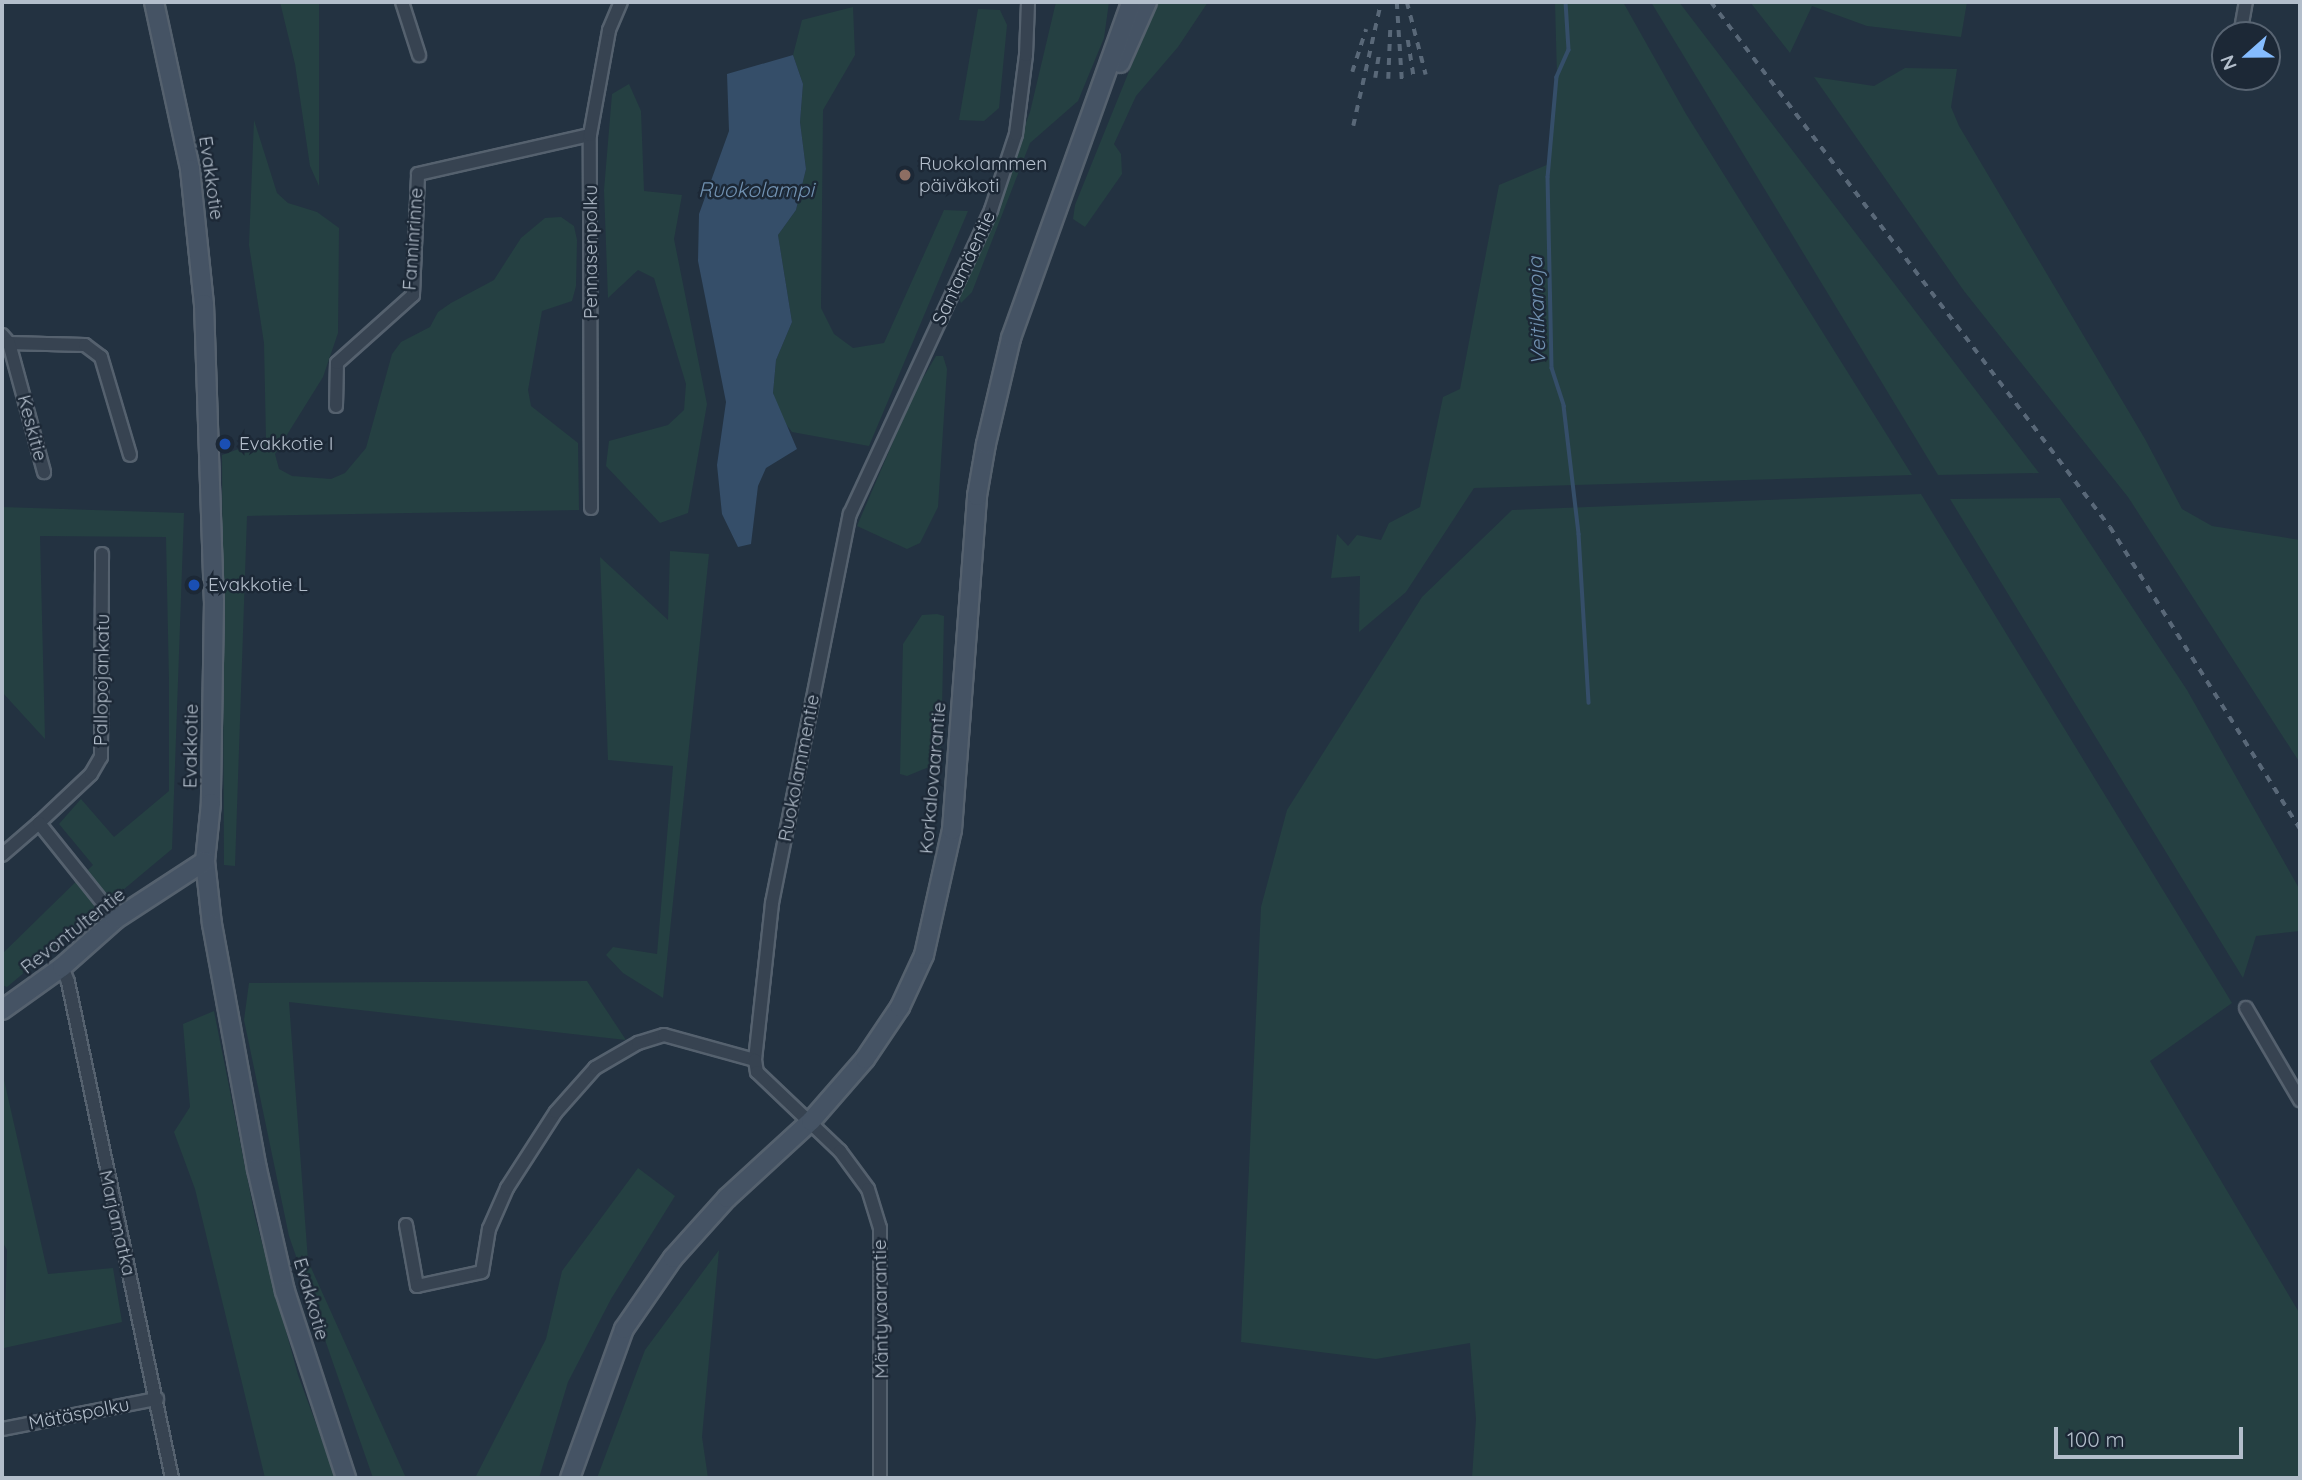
<!DOCTYPE html>
<html>
<head>
<meta charset="utf-8">
<style>
	body { margin:0 }
	#map { position:relative; width:2302px; height:1480px; overflow:hidden; background:#233241; font-family:Quicksand,sans-serif }
	div>[style] { position:absolute }
	.green>* { inset:0; background:#254042 }
	.water>* { inset:0; background:#354e69 }
	.stream>* { height:3.5px; margin:-1.75px; padding:0 1.75px; transform-origin:1.75px; border-radius:1.75px; background:#354e69 }
	.roads { filter:drop-shadow(2px 0 #55616e) drop-shadow(-2px 0 #55616e) drop-shadow(0 2px #55616e) drop-shadow(0 -2px #55616e) }
	.street>* { height:12px; margin:-6px; padding:0 6px; transform-origin:6px; border-radius:6px; background:#374351 }
	.secondary>* { height:18px; margin:-9px; padding:0 9px; transform-origin:9px; border-radius:9px; background:#455364 }
	.rail>* { height:3.5px; margin-top:-1.75px; transform-origin:0; background:repeating-linear-gradient(90deg,#596878 0 7px,transparent 0 14px) }
	.dots>* { width:19px; height:19px; translate:-50% -50%; box-sizing:border-box; border:4px solid #1c2836; border-radius:50% }
	span { translate:-50% -50%; white-space:nowrap; text-align:center; line-height:1.15; -webkit-text-stroke:5px #1c2836; paint-order:stroke }
	.poi-label { font-size:19px; color:#b3becb }
	.left { translate:0 -50%; text-align:left }
	.street-label { font-size:19px; color:#b3becb }
	.water-label { font-size:21px; color:#7191b1; font-style:italic }
	.frame { position:absolute; inset:0; border:4px solid #b3becb; pointer-events:none }
	.north { position:absolute; left:2211px; top:21px; width:70px; height:70px; box-sizing:border-box; background:#1c2836; border:2px solid #586472; border-radius:50%; rotate:249deg; font-size:19px; font-weight:700; line-height:28px; text-align:center; color:#b3becb }
	.north::after { content:''; display:block; margin:auto; width:24px; height:32px; background:#85bcff; clip-path:polygon(50% 0,100% 100%,50% 72%,0 100%) }
	.scale { position:absolute; left:2054px; top:1427px; width:189px; height:32px; box-sizing:border-box; border:4px solid #b3becb; border-top:0; padding-left:9px; font-size:21px; line-height:24px; white-space:nowrap; color:#b3becb; -webkit-text-stroke:5px #1c2836; paint-order:stroke }
</style>
</head>
<body>
<div id="map">
	<div class="green">
		<div style="clip-path:polygon(280px 2px,319px 2px,319px 186px,310px 166px,295px 64px)"></div>
		<div style="clip-path:polygon(1056px 2px,1109px 2px,1104px 38px,1078px 101px,1030px 143px,972px 292px,961px 303px,959px 298px,1030px 112px)"></div>
		<div style="clip-path:polygon(1157px 2px,1208px 2px,1178px 47px,1136px 96px,1114px 144px,1121px 154px,1122px 174px,1085px 227px,1073px 219px,1075px 205px)"></div>
		<div style="clip-path:polygon(1555px 2px,1623px 2px,1686px 114px,1912px 475px,1474px 488px,1406px 592px,1359px 632px,1360px 576px,1331px 578px,1337px 534px,1348px 546px,1357px 535px,1381px 540px,1389px 523px,1420px 507px,1443px 397px,1460px 389px,1499px 185px,1549px 164px,1557px 77px)"></div>
		<div style="clip-path:polygon(1651px 2px,1679px 2px,2039px 473px,1938px 475px)"></div>
		<div style="clip-path:polygon(1750px 2px,1967px 2px,1961px 37px,1867px 26px,1812px 6px,1790px 53px)"></div>
		<div style="clip-path:polygon(853px 7px,855px 55px,823px 110px,821px 308px,834px 334px,853px 348px,884px 343px,944px 210px,968px 211px,869px 446px,792px 432px,779px 415px,773px 393px,776px 360px,792px 322px,778px 235px,796px 210px,806px 169px,800px 122px,803px 84px,793px 55px,802px 20px)"></div>
		<div style="clip-path:polygon(978px 9px,1000px 10px,1007px 25px,999px 108px,984px 121px,959px 120px)"></div>
		<div style="clip-path:polygon(1905px 68px,1957px 69px,1951px 107px,1959px 126px,2145px 439px,2182px 509px,2212px 526px,2300px 540px,2300px 763px,2128px 497px,1964px 291px,1814px 77px,1874px 86px)"></div>
		<div style="clip-path:polygon(629px 84px,641px 111px,644px 191px,682px 195px,674px 239px,707px 404px,688px 513px,660px 523px,606px 466px,609px 441px,668px 425px,684px 410px,686px 384px,654px 278px,638px 270px,608px 298px,604px 190px,612px 94px)"></div>
		<div style="clip-path:polygon(254px 120px,277px 193px,288px 203px,317px 212px,339px 228px,338px 333px,323px 377px,275px 454px,279px 469px,292px 476px,331px 479px,345px 473px,366px 448px,392px 354px,401px 342px,430px 327px,438px 312px,451px 303px,494px 280px,521px 238px,545px 218px,561px 217px,574px 226px,577px 240px,576px 286px,572px 301px,542px 311px,528px 390px,531px 406px,578px 443px,579px 510px,247px 516px,235px 866px,224px 865px,222px 455px,266px 439px,264px 343px,249px 245px)"></div>
		<div style="clip-path:polygon(936px 356px,943px 356px,947px 369px,938px 507px,920px 543px,907px 549px,857px 526px,914px 393px)"></div>
		<div style="clip-path:polygon(1921px 494px,2232px 1003px,2150px 1061px,2300px 1314px,2300px 1478px,1472px 1478px,1476px 1419px,1470px 1343px,1376px 1359px,1241px 1342px,1261px 907px,1287px 810px,1422px 597px,1512px 510px)"></div>
		<div style="clip-path:polygon(2060px 498px,2187px 690px,2300px 890px,2300px 931px,2256px 936px,2243px 978px,1950px 499px)"></div>
		<div style="clip-path:polygon(2px 507px,184px 513px,172px 849px,7px 987px,2px 985px,2px 954px,93px 865px,59px 824px,81px 799px,114px 837px,169px 791px,169px 681px,166px 537px,40px 536px,45px 739px,2px 692px)"></div>
		<div style="clip-path:polygon(670px 551px,709px 554px,663px 998px,623px 973px,606px 955px,613px 947px,657px 954px,673px 766px,608px 760px,600px 557px,668px 620px)"></div>
		<div style="clip-path:polygon(937px 614px,944px 616px,941px 753px,929px 767px,907px 776px,900px 774px,903px 644px,922px 615px)"></div>
		<div style="clip-path:polygon(587px 981px,626px 1040px,289px 1002px,308px 1261px,406px 1478px,373px 1478px,289px 1236px,244px 1020px,249px 983px)"></div>
		<div style="clip-path:polygon(214px 1011px,255px 1217px,298px 1375px,336px 1478px,265px 1478px,195px 1189px,174px 1132px,190px 1107px,183px 1024px)"></div>
		<div style="clip-path:polygon(2px 1071px,48px 1274px,113px 1268px,122px 1322px,4px 1348px,7px 1250px,2px 1241px)"></div>
		<div style="clip-path:polygon(638px 1168px,675px 1196px,611px 1299px,568px 1382px,539px 1478px,475px 1478px,546px 1339px,562px 1271px)"></div>
		<div style="clip-path:polygon(719px 1250px,702px 1437px,708px 1478px,597px 1478px,645px 1350px)"></div>
	</div>
	<div class="water">
		<div style="clip-path:polygon(793px 55px,803px 84px,800px 122px,806px 169px,796px 210px,778px 235px,792px 322px,776px 360px,773px 393px,797px 449px,766px 468px,758px 486px,751px 544px,738px 547px,722px 514px,717px 465px,726px 402px,698px 261px,699px 214px,729px 131px,727px 74px)"></div>
	</div>
	<div class="stream">
		<div style="left:1566px;top:2px;width:48px;rotate:86.4deg"></div>
		<div style="left:1569px;top:50px;width:30px;rotate:114deg"></div>
		<div style="left:1557px;top:77px;width:100px;rotate:95.1deg"></div>
		<div style="left:1548px;top:177px;width:191px;rotate:88.8deg"></div>
		<div style="left:1552px;top:368px;width:40px;rotate:72deg"></div>
		<div style="left:1564px;top:406px;width:129px;rotate:83.3deg"></div>
		<div style="left:1579px;top:534px;width:169px;rotate:86.6deg"></div>
	</div>
	<div class="roads">
		<div class="street">
			<div style="left:402px;top:2px;width:56px;rotate:72.2deg"></div>
			<div style="left:2240px;top:35px;width:34px;rotate:-80deg"></div>
			<div style="left:2px;top:335px;width:11px;rotate:49deg"></div>
			<div style="left:9px;top:343px;width:76px;rotate:1.5deg"></div>
			<div style="left:85px;top:345px;width:20px;rotate:37deg"></div>
			<div style="left:101px;top:357px;width:102px;rotate:73.5deg"></div>
			<div style="left:9px;top:343px;width:134px;rotate:74.8deg"></div>
			<div style="left:336px;top:406px;width:43px;rotate:-88.7deg"></div>
			<div style="left:337px;top:363px;width:102px;rotate:-41.8deg"></div>
			<div style="left:413px;top:295px;width:121px;rotate:-87.6deg"></div>
			<div style="left:418px;top:174px;width:176px;rotate:-12.8deg"></div>
			<div style="left:591px;top:508px;width:373px;rotate:-90.2deg"></div>
			<div style="left:590px;top:135px;width:107px;rotate:-79.7deg"></div>
			<div style="left:609px;top:30px;width:30px;rotate:-67deg"></div>
			<div style="left:39px;top:823px;width:71px;rotate:-43.3deg"></div>
			<div style="left:91px;top:774px;width:20px;rotate:-60deg"></div>
			<div style="left:101px;top:757px;width:203px;rotate:-89.7deg"></div>
			<div style="left:2px;top:855px;width:49px;rotate:-40.9deg"></div>
			<div style="left:39px;top:823px;width:123px;rotate:51.3deg"></div>
			<div style="left:62px;top:967px;width:16px;rotate:68deg"></div>
			<div style="left:68px;top:982px;width:507px;rotate:78.16deg"></div>
			<div style="left:2246px;top:1008px;width:107px;rotate:59.6deg"></div>
			<div style="left:755px;top:1060px;width:158px;rotate:-83.8deg"></div>
			<div style="left:772px;top:903px;width:397px;rotate:-78.7deg"></div>
			<div style="left:850px;top:514px;width:335px;rotate:-65.1deg"></div>
			<div style="left:991px;top:210px;width:80px;rotate:-71.8deg"></div>
			<div style="left:1016px;top:134px;width:80px;rotate:-82.8deg"></div>
			<div style="left:1026px;top:55px;width:53px;rotate:-87.8deg"></div>
			<div style="left:406px;top:1225px;width:62px;rotate:79.8deg"></div>
			<div style="left:417px;top:1286px;width:66px;rotate:-12.2deg"></div>
			<div style="left:482px;top:1272px;width:44px;rotate:-80.8deg"></div>
			<div style="left:489px;top:1229px;width:45px;rotate:-66.3deg"></div>
			<div style="left:507px;top:1188px;width:90px;rotate:-57.2deg"></div>
			<div style="left:556px;top:1112px;width:59px;rotate:-48.4deg"></div>
			<div style="left:595px;top:1068px;width:50px;rotate:-30.2deg"></div>
			<div style="left:638px;top:1043px;width:27px;rotate:-17deg"></div>
			<div style="left:664px;top:1035px;width:94px;rotate:15.4deg"></div>
			<div style="left:755px;top:1060px;width:12px;rotate:81deg"></div>
			<div style="left:757px;top:1072px;width:115px;rotate:43.6deg"></div>
			<div style="left:840px;top:1151px;width:47px;rotate:53.6deg"></div>
			<div style="left:868px;top:1189px;width:41px;rotate:72.9deg"></div>
			<div style="left:880px;top:1228px;width:250px;rotate:90deg"></div>
			<div style="left:2px;top:1429px;width:158px;rotate:-11deg"></div>
		</div>
		<div class="secondary">
			<div style="left:154px;top:2px;width:171px;rotate:77.8deg"></div>
			<div style="left:190px;top:169px;width:136px;rotate:84.1deg"></div>
			<div style="left:204px;top:304px;width:297px;rotate:88.1deg"></div>
			<div style="left:214px;top:601px;width:202px;rotate:90.9deg"></div>
			<div style="left:211px;top:803px;width:58px;rotate:95.9deg"></div>
			<div style="left:205px;top:861px;width:63px;rotate:83.7deg"></div>
			<div style="left:212px;top:924px;width:249px;rotate:79.6deg"></div>
			<div style="left:257px;top:1169px;width:125px;rotate:77.1deg"></div>
			<div style="left:285px;top:1291px;width:197px;rotate:71.9deg"></div>
			<div style="left:1120px;top:63px;width:67px;rotate:-66.1deg"></div>
			<div style="left:2px;top:1010px;width:74px;rotate:-35.6deg"></div>
			<div style="left:62px;top:967px;width:72px;rotate:-41.6deg"></div>
			<div style="left:116px;top:919px;width:106px;rotate:-33.1deg"></div>
			<div style="left:570px;top:1478px;width:158px;rotate:-70.1deg"></div>
			<div style="left:624px;top:1329px;width:86px;rotate:-55.4deg"></div>
			<div style="left:673px;top:1258px;width:81px;rotate:-48deg"></div>
			<div style="left:727px;top:1198px;width:114px;rotate:-42.5deg"></div>
			<div style="left:811px;top:1121px;width:82px;rotate:-48.9deg"></div>
			<div style="left:865px;top:1059px;width:63px;rotate:-56.1deg"></div>
			<div style="left:900px;top:1007px;width:57px;rotate:-65.2deg"></div>
			<div style="left:924px;top:955px;width:128px;rotate:-77.4deg"></div>
			<div style="left:952px;top:830px;width:335px;rotate:-85.7deg"></div>
			<div style="left:977px;top:496px;width:53px;rotate:-80.2deg"></div>
			<div style="left:986px;top:444px;width:109px;rotate:-76.7deg"></div>
			<div style="left:1011px;top:338px;width:357px;rotate:-70.3deg"></div>
		</div>
	</div>
	<div class="rail">
		<div style="left:1397px;top:2px;width:78px;rotate:86.3deg"></div>
		<div style="left:1407px;top:2px;width:75px;rotate:75.4deg"></div>
		<div style="left:1711px;top:2px;width:659px;rotate:52.77deg"></div>
		<div style="left:2110px;top:527px;width:357px;rotate:57.8deg"></div>
		<div style="left:1408px;top:40px;width:38px;rotate:81deg"></div>
		<div style="left:1352px;top:72px;width:45px;rotate:-72deg"></div>
		<div style="left:1375px;top:78px;width:24px;rotate:-81deg"></div>
		<div style="left:1388px;top:79px;width:49px;rotate:-87.7deg"></div>
		<div style="left:1353px;top:126px;width:127px;rotate:-77.3deg"></div>
	</div>
	<div class="dots">
		<div style="left:905px;top:175px;background:#8d6e63"></div>
		<div style="left:225px;top:444px;background:#1a4fb4"></div>
		<div style="left:194px;top:585px;background:#1a4fb4"></div>
	</div>
	<div class="poi-label">
		<span class="left" style="left:919px;top:175px">Ruokolammen<br>päiväkoti</span>
		<span class="left" style="left:239px;top:444px">Evakkotie I</span>
		<span class="left" style="left:208px;top:585px">Evakkotie L</span>
	</div>
	<div class="street-label">
		<span style="left:211px;top:178px;rotate:82deg">Evakkotie</span>
		<span style="left:413px;top:239px;rotate:-86deg">Fanninrinne</span>
		<span style="left:591px;top:252px;rotate:-90deg">Pennasenpolku</span>
		<span style="left:964px;top:268px;rotate:-65deg">Santamäentie</span>
		<span style="left:32px;top:428px;rotate:75deg">Keskitie</span>
		<span style="left:102px;top:680px;rotate:-89deg">Pallopojankatu</span>
		<span style="left:191px;top:746px;rotate:-89deg">Evakkotie</span>
		<span style="left:799px;top:768px;rotate:-79deg">Ruokolammentie</span>
		<span style="left:933px;top:778px;rotate:-85deg">Korkalovaarantie</span>
		<span style="left:73px;top:931px;rotate:-38deg">Revontultentie</span>
		<span style="left:117px;top:1223px;rotate:77deg">Marjamatka</span>
		<span style="left:311px;top:1299px;rotate:74deg">Evakkotie</span>
		<span style="left:881px;top:1309px;rotate:-91deg">Mäntyvaarantie</span>
		<span style="left:79px;top:1414px;rotate:-11deg">Mätäspolku</span>
	</div>
	<div class="water-label">
		<span style="left:756px;top:189px">Ruokolampi</span>
		<span style="left:1536px;top:311px;rotate:-92deg">Veitikanoja</span>
	</div>
	<div class="frame"></div>
	<div class="north">N</div>
	<div class="scale">100 m</div>
</div>
</body>
</html>
